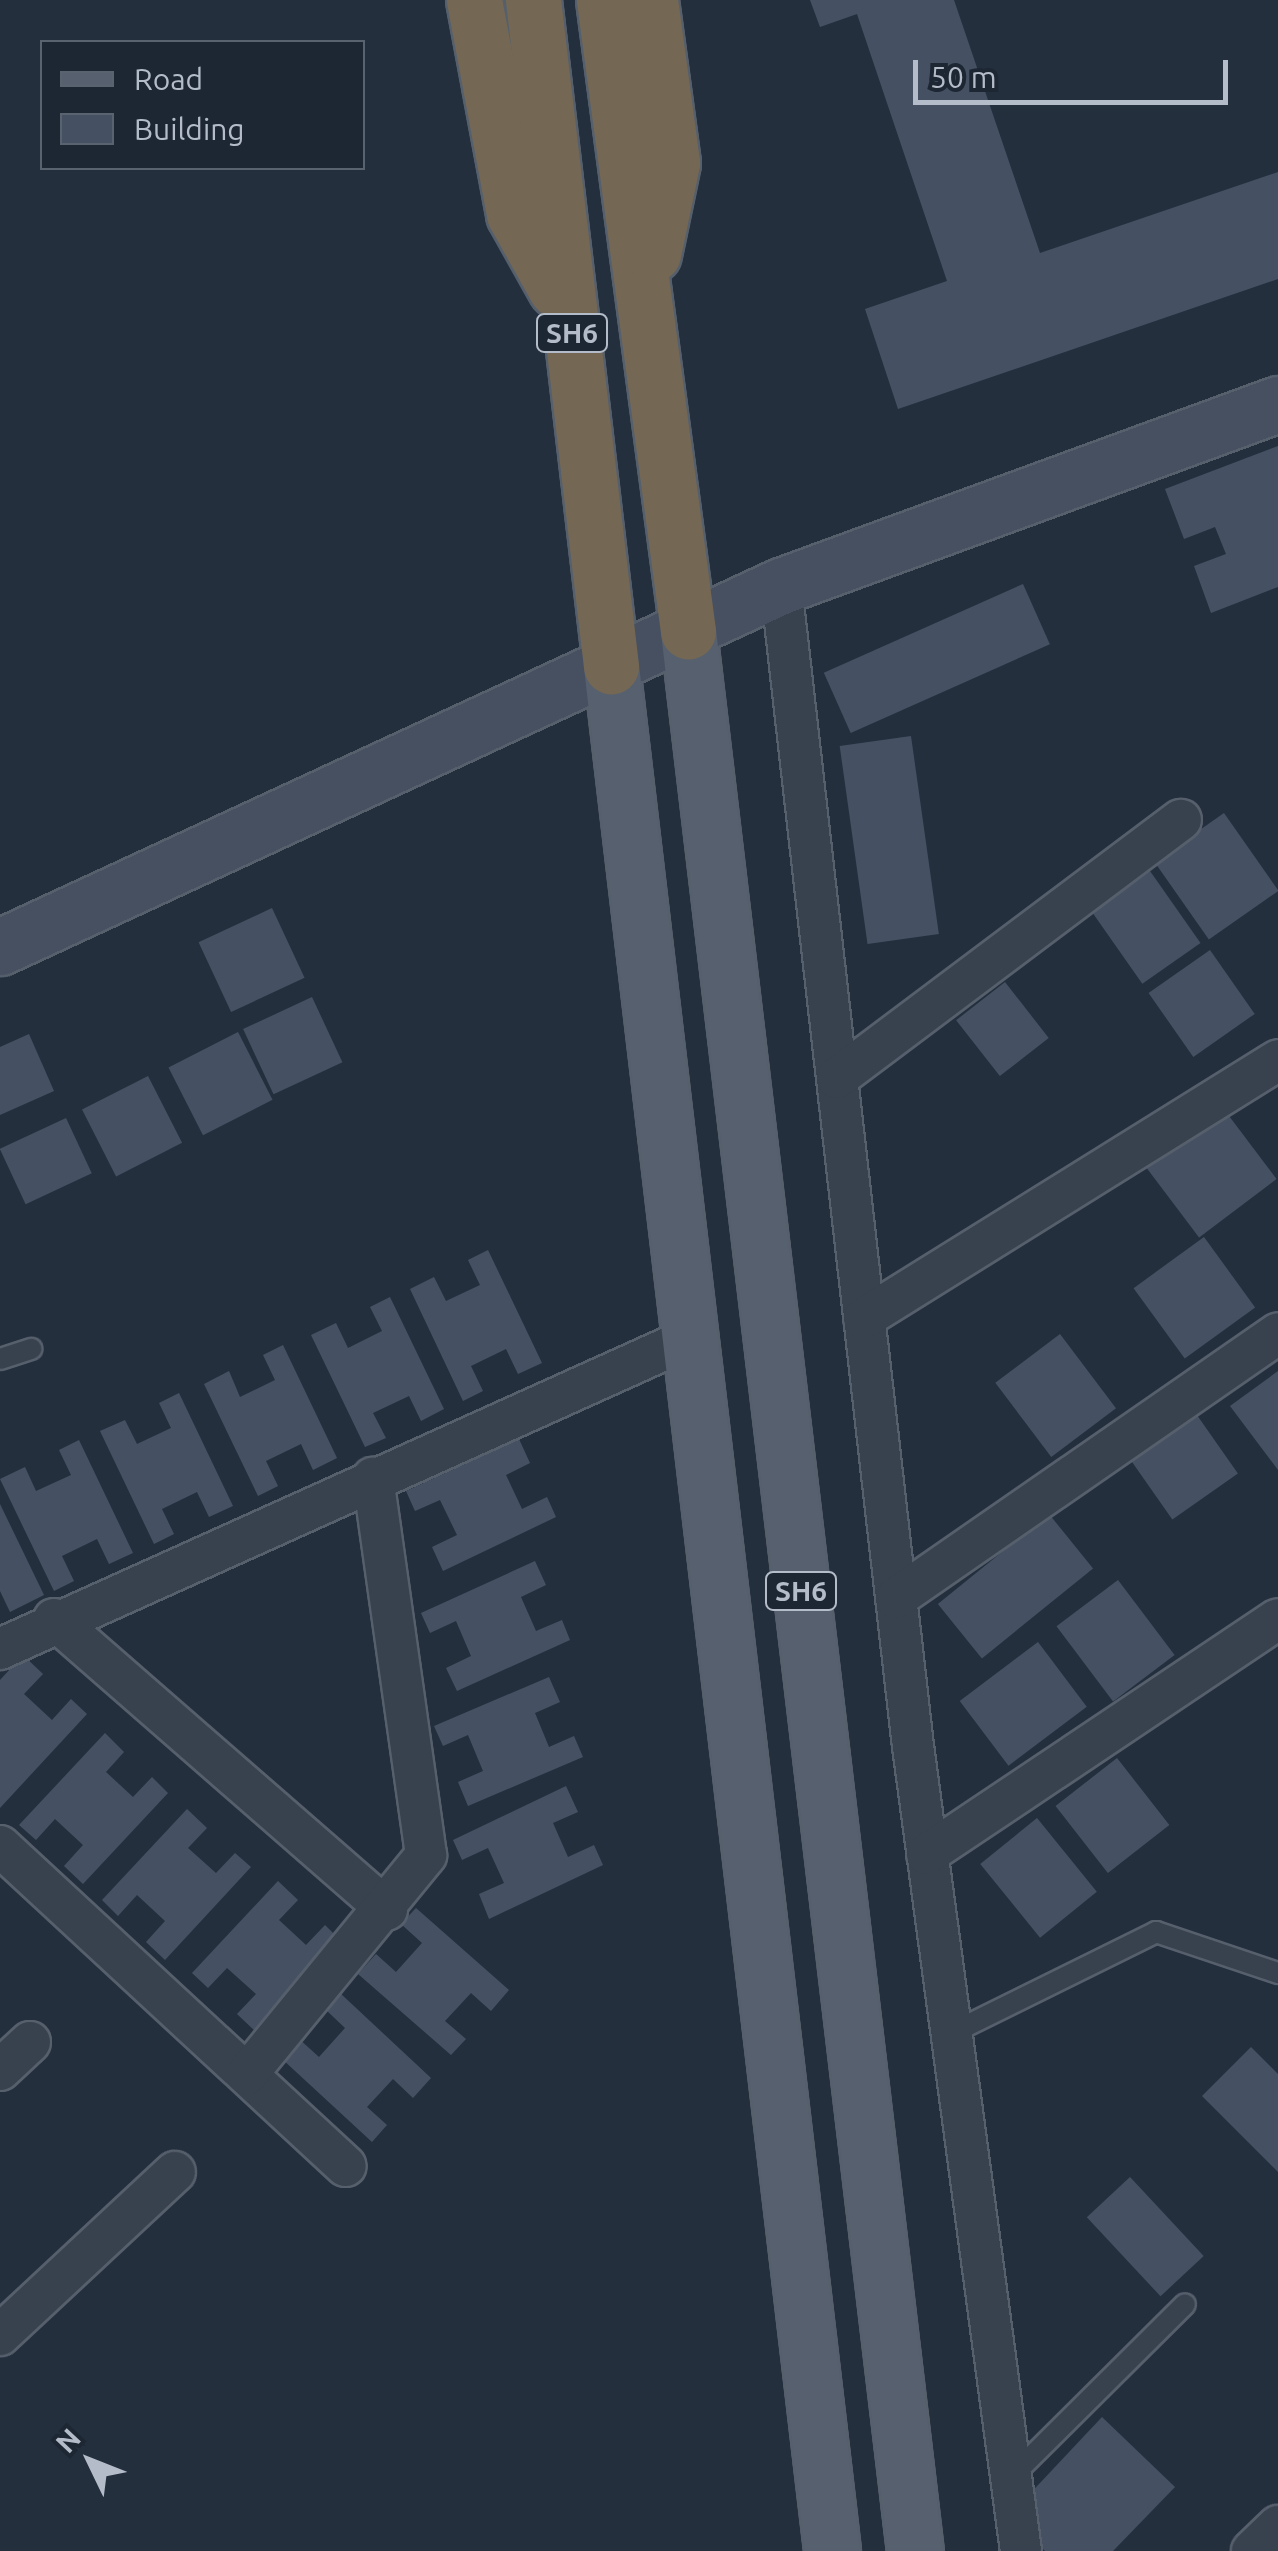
<!DOCTYPE html>
<html>
<head>
<meta charset="utf-8">
<style>
	body { margin:0 }
	#map { position:relative; width:1278px; height:2551px; overflow:hidden; background:#242f3e; font-family:Ubuntu,sans-serif }
	div>[style] { position:absolute }
	.building>* { inset:0; background:#455162; transform-origin:0 0 }
	.roads { filter:drop-shadow(2px 0 #565f6c) drop-shadow(-2px 0 #565f6c) drop-shadow(0 2px #565f6c) drop-shadow(0 -2px #565f6c) }
	.lane>* { height:20px; margin:-10px; padding:0 10px; transform-origin:10px; border-radius:10px; background:#38414e }
	.street>* { height:40px; margin:-20px; padding:0 20px; transform-origin:20px; border-radius:20px; background:#38414e }
	.secondary>* { height:55px; margin:-27.5px; padding:0 27.5px; transform-origin:27.5px; border-radius:27.5px; background:#465061 }
	.primary>* { height:55px; margin:-27.5px; padding:0 27.5px; transform-origin:27.5px; border-radius:27.5px; background:#56606e }
	.highway>* { height:55px; margin:-27.5px; padding:0 27.5px; transform-origin:27.5px; border-radius:27.5px; background:#746855 }
	span { translate:-50% -50%; white-space:nowrap; text-align:center; line-height:1.15; -webkit-text-stroke:8px #1d2633; paint-order:stroke }
	.shield-label span { padding:2px 8px; background:#1d2633; border:2px solid; border-radius:8px; -webkit-text-stroke-width:0 }
	.shield-label { font-size:28px; color:#b4bcc9; font-weight:700 }
	.legend { position:absolute; left:40px; top:40px; width:325px; height:130px; box-sizing:border-box; background:#1d2633; border:2px solid #59626f; margin:0; padding:12px 18px; list-style:none; font-size:30px; color:#b4bcc9 }
	.legend li { display:flex; align-items:center; gap:20px; height:50px }
	.legend b { width:50px; border:2px solid #59626f }
	.north { position:absolute; left:40px; top:2411px; width:100px; height:100px; -webkit-text-stroke:8px #1d2633; paint-order:stroke; rotate:313deg; font-size:28px; font-weight:700; line-height:40px; text-align:center; color:#b4bcc9 }
	.north::after { content:''; display:block; margin:auto; width:35px; height:45px; background:#b4bcc9; clip-path:polygon(50% 0,100% 100%,50% 72%,0 100%) }
	.scale { position:absolute; left:913px; top:60px; width:315px; height:45px; box-sizing:border-box; border:5px solid #b4bcc9; border-top:0; padding-left:12px; font-size:30px; line-height:35px; white-space:nowrap; color:#b4bcc9; -webkit-text-stroke:8px #1d2633; paint-order:stroke }
</style>
</head>
<body>
<div id="map">
	<div class="building">
		<div style="clip-path:polygon(810px 0,954px 0,1040px 253px,1278px 172px,1278px 279px,898px 409px,865px 309px,947px 281px,857px 14px,820px 27px)"></div>
		<div style="clip-path:polygon(1278px 446px,1278px 587px,1211px 613px,1194px 566px,1226px 554px,1215px 527px,1184px 539px,1165px 489px)"></div>
		<div style="left:1023px;top:584px;width:66px;height:218px;rotate:66deg"></div>
		<div style="left:911px;top:736px;width:200px;height:72px;rotate:82deg"></div>
		<div style="left:1224px;top:813px;width:95px;height:85px;rotate:55deg"></div>
		<div style="left:1150px;top:871px;width:88px;height:71px;rotate:55deg"></div>
		<div style="left:272px;top:908px;width:77px;height:81px;rotate:65deg"></div>
		<div style="left:1210px;top:950px;width:78px;height:75px;rotate:55deg"></div>
		<div style="left:1005px;top:982px;width:71px;height:62px;rotate:52deg"></div>
		<div style="left:312px;top:997px;width:72px;height:76px;rotate:65deg"></div>
		<div style="left:238px;top:1032px;width:76px;height:78px;rotate:63deg"></div>
		<div style="clip-path:polygon(29px 1034px,54px 1091px,0 1115px,0 1047px)"></div>
		<div style="left:148px;top:1076px;width:75px;height:74px;rotate:63deg"></div>
		<div style="left:1220px;top:1104px;width:94px;height:97px;rotate:53deg"></div>
		<div style="left:66px;top:1118px;width:61px;height:73px;rotate:65deg"></div>
		<div style="left:1204px;top:1237px;width:87px;height:87px;rotate:54deg"></div>
		<div style="clip-path:polygon(488px 1250px,542px 1363px,518px 1374px,506px 1349px,471px 1366px,483px 1391px,463px 1401px,410px 1289px,434px 1277px,446px 1301px,480px 1285px,468px 1260px)"></div>
		<div style="clip-path:polygon(390px 1297px,444px 1409px,421px 1421px,409px 1396px,373px 1413px,386px 1438px,365px 1447px,311px 1335px,336px 1323px,348px 1348px,382px 1331px,370px 1307px)"></div>
		<div style="left:1060px;top:1334px;width:93px;height:81px;rotate:53deg"></div>
		<div style="clip-path:polygon(283px 1345px,337px 1458px,313px 1470px,301px 1444px,266px 1461px,278px 1486px,258px 1496px,204px 1384px,229px 1371px,240px 1397px,275px 1380px,263px 1355px)"></div>
		<div style="clip-path:polygon(1278px 1371px,1278px 1470px,1230px 1406px)"></div>
		<div style="clip-path:polygon(179px 1393px,233px 1506px,209px 1517px,197px 1492px,162px 1509px,174px 1534px,154px 1544px,100px 1431px,125px 1420px,137px 1444px,171px 1428px,159px 1403px)"></div>
		<div style="left:1192px;top:1408px;width:80px;height:80px;rotate:55deg"></div>
		<div style="clip-path:polygon(519px 1439px,530px 1463px,506px 1475px,522px 1509px,547px 1497px,556px 1517px,443px 1571px,432px 1547px,457px 1535px,440px 1500px,415px 1511px,406px 1491px)"></div>
		<div style="clip-path:polygon(79px 1440px,133px 1553px,109px 1564px,97px 1539px,62px 1556px,74px 1581px,54px 1591px,0 1479px,25px 1467px,36px 1491px,71px 1475px,59px 1450px)"></div>
		<div style="clip-path:polygon(0 1504px,44px 1595px,10px 1612px,0 1591px)"></div>
		<div style="left:1049px;top:1514px;width:70px;height:143px;rotate:51deg"></div>
		<div style="clip-path:polygon(535px 1561px,546px 1585px,521px 1597px,536px 1631px,562px 1620px,570px 1640px,457px 1691px,446px 1668px,471px 1656px,456px 1621px,430px 1633px,421px 1613px)"></div>
		<div style="left:1118px;top:1580px;width:94px;height:77px;rotate:53deg"></div>
		<div style="left:1038px;top:1642px;width:81px;height:98px;rotate:53deg"></div>
		<div style="clip-path:polygon(23px 1655px,43px 1674px,24px 1694px,52px 1720px,71px 1699px,87px 1714px,0 1808px,0 1680px)"></div>
		<div style="clip-path:polygon(549px 1677px,560px 1702px,535px 1713px,549px 1747px,574px 1736px,583px 1757px,468px 1806px,458px 1782px,483px 1771px,468px 1735px,443px 1746px,434px 1726px)"></div>
		<div style="clip-path:polygon(105px 1733px,124px 1752px,106px 1772px,133px 1797px,152px 1777px,168px 1793px,83px 1884px,64px 1866px,83px 1845px,55px 1819px,36px 1840px,19px 1825px)"></div>
		<div style="left:1117px;top:1758px;width:85px;height:78px;rotate:52deg"></div>
		<div style="clip-path:polygon(566px 1786px,578px 1812px,553px 1823px,568px 1857px,594px 1845px,603px 1865px,489px 1919px,479px 1894px,504px 1883px,488px 1848px,462px 1860px,453px 1840px)"></div>
		<div style="clip-path:polygon(187px 1809px,207px 1828px,188px 1848px,216px 1873px,235px 1853px,251px 1867px,165px 1960px,146px 1942px,165px 1921px,137px 1895px,118px 1916px,102px 1900px)"></div>
		<div style="left:1037px;top:1818px;width:95px;height:73px;rotate:51deg"></div>
		<div style="clip-path:polygon(278px 1881px,298px 1900px,279px 1920px,306px 1945px,325px 1925px,341px 1941px,256px 2032px,237px 2014px,256px 1994px,227px 1968px,208px 1988px,192px 1973px)"></div>
		<div style="clip-path:polygon(416px 1908px,509px 1990px,491px 2011px,471px 1993px,445px 2021px,466px 2039px,451px 2055px,358px 1974px,376px 1954px,396px 1972px,422px 1943px,401px 1924px)"></div>
		<div style="clip-path:polygon(340px 1993px,431px 2078px,413px 2098px,393px 2079px,367px 2107px,387px 2125px,372px 2142px,281px 2058px,298px 2038px,319px 2057px,345px 2028px,325px 2009px)"></div>
		<div style="clip-path:polygon(1251px 2047px,1278px 2074px,1278px 2172px,1202px 2096px)"></div>
		<div style="left:1130px;top:2177px;width:108px;height:59px;rotate:47deg"></div>
		<div style="clip-path:polygon(1102px 2417px,1175px 2487px,1113px 2551px,1045px 2551px,1009px 2516px)"></div>
	</div>
	<div class="roads">
		<div class="lane">
			<div style="left:0;top:1359px;width:33px;rotate:-18deg"></div>
			<div style="left:952px;top:2033px;width:228px;rotate:-26.3deg"></div>
			<div style="left:1156px;top:1932px;width:129px;rotate:18.6deg"></div>
			<div style="left:1011px;top:2477px;width:245px;rotate:-44.8deg"></div>
		</div>
		<div class="street">
			<div style="left:781px;top:586px;width:1167px;rotate:83.51deg"></div>
			<div style="left:913px;top:1746px;width:812px;rotate:82.36deg"></div>
			<div style="left:837px;top:1078px;width:430px;rotate:-36.9deg"></div>
			<div style="left:864px;top:1318px;width:488px;rotate:-31.9deg"></div>
			<div style="left:896px;top:1598px;width:465px;rotate:-34.7deg"></div>
			<div style="left:54px;top:1619px;width:442px;rotate:41.1deg"></div>
			<div style="left:0;top:1649px;width:757px;rotate:-24.26deg"></div>
			<div style="left:0;top:1846px;width:471px;rotate:42.8deg"></div>
			<div style="left:927px;top:1854px;width:422px;rotate:-33.8deg"></div>
			<div style="left:0;top:2070px;width:41px;rotate:-43deg"></div>
			<div style="left:247px;top:2074px;width:283px;rotate:-50.7deg"></div>
			<div style="left:426px;top:1855px;width:381px;rotate:-98deg"></div>
			<div style="left:0;top:2335px;width:239px;rotate:-43deg"></div>
			<div style="left:1252px;top:2551px;width:36px;rotate:-44deg"></div>
		</div>
		<div class="secondary">
			<div style="left:0;top:947px;width:860px;rotate:-24.81deg"></div>
			<div style="left:781px;top:586px;width:529px;rotate:-20.11deg"></div>
		</div>
		<div class="primary">
			<div style="left:688px;top:631px;width:1933px;rotate:83.26deg"></div>
			<div style="left:611px;top:666px;width:1898px;rotate:83.31deg"></div>
		</div>
		<div class="highway">
			<div style="left:474px;top:0;width:218px;rotate:79.4deg"></div>
			<div style="left:514px;top:214px;width:86px;rotate:60.8deg"></div>
			<div style="left:533px;top:0;width:671px;rotate:83.32deg"></div>
			<div style="left:604px;top:0;width:637px;rotate:82.42deg"></div>
			<div style="left:650px;top:0;width:164px;rotate:82.3deg"></div>
			<div style="left:672px;top:163px;width:93px;rotate:101.8deg"></div>
		</div>
	</div>
	<div class="shield-label">
		<span style="left:572px;top:333px">SH6</span>
		<span style="left:801px;top:1591px">SH6</span>
	</div>
	<ul class="legend">
	<li><b style="height:12px;background:#56606e"></b>Road</li>
	<li><b style="height:28px;background:#455162"></b>Building</li>
	</ul>
	<div class="north">N</div>
	<div class="scale">50 m</div>
</div>
</body>
</html>
